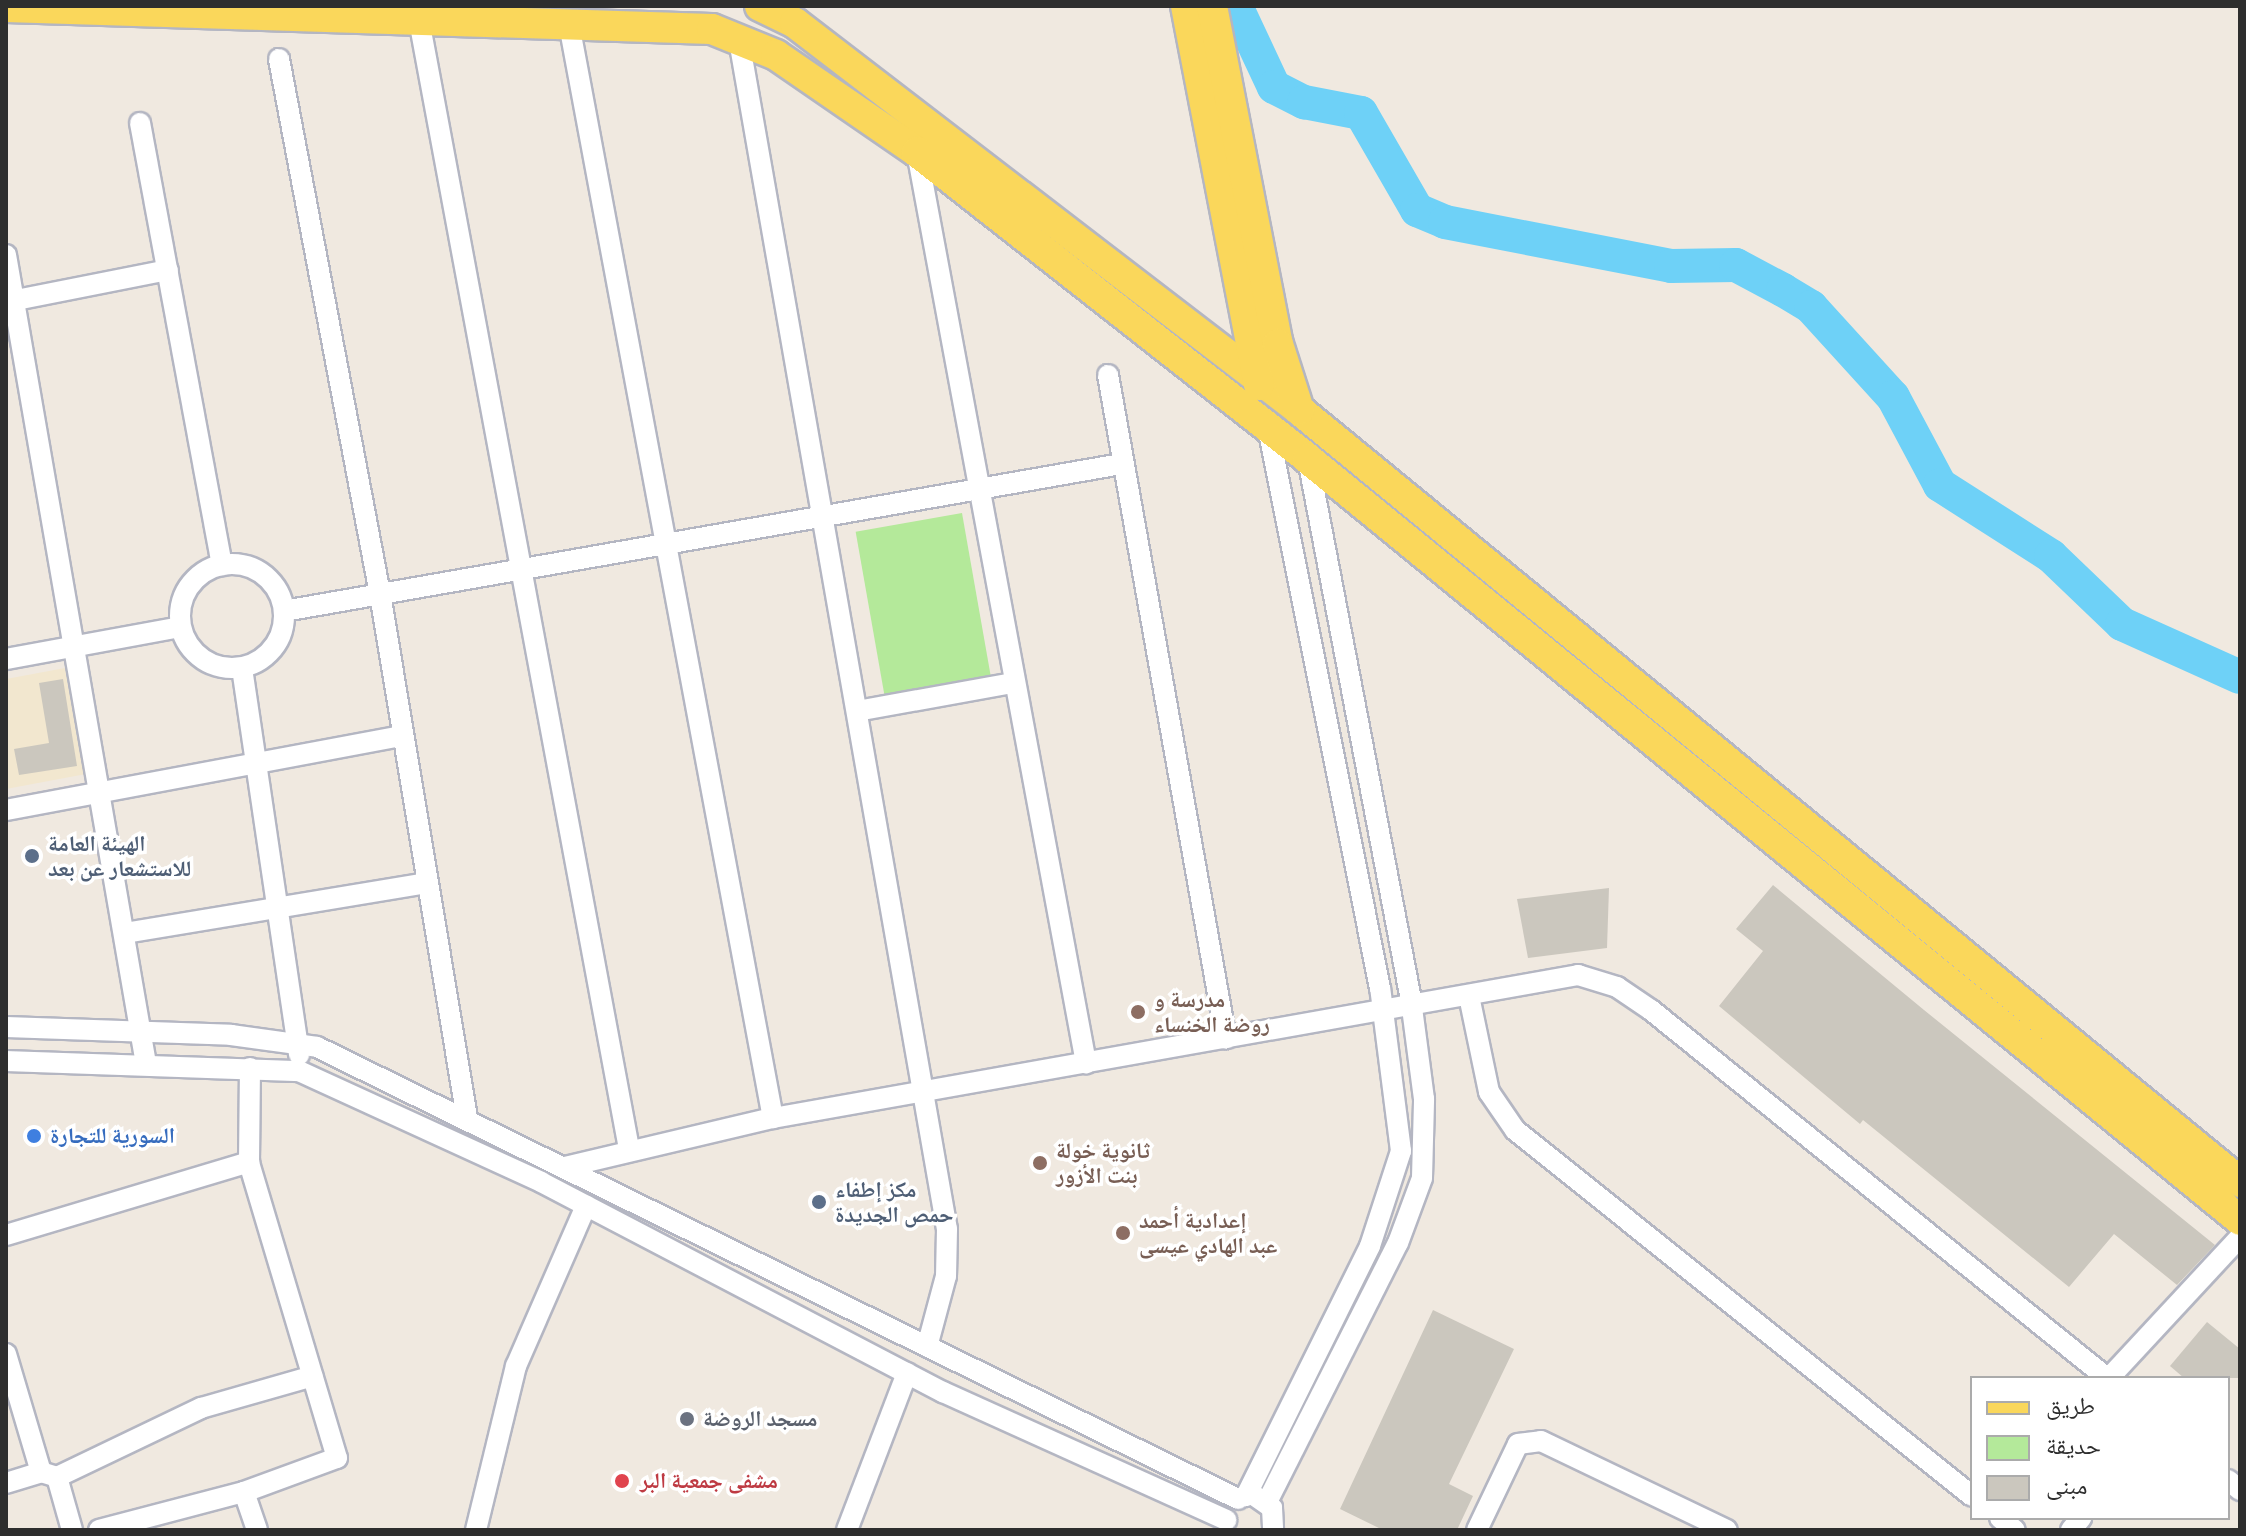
<!DOCTYPE html>
<html>
<head>
<meta charset="utf-8">
<style>
	body { margin:0 }
	#map { position:relative; width:2246px; height:1536px; overflow:hidden; background:#f0e9e0; font-family:Figtree,"Noto Naskh Arabic",sans-serif }
	div>[style] { position:absolute }
	.education>* { inset:0; background:#f2e7cf }
	.green>* { inset:0; background:#b4e99a; transform-origin:0 0 }
	.river>* { height:34px; margin:-17px; padding:0 17px; transform-origin:17px; border-radius:17px; background:#6ed1f7 }
	.building>* { inset:0; background:#cbc7be }
	.roads { filter:drop-shadow(2px 0 #b4b6c2) drop-shadow(-2px 0 #b4b6c2) drop-shadow(0 2px #b4b6c2) drop-shadow(0 -2px #b4b6c2) }
	.street>* { height:20px; margin:-10px; padding:0 10px; transform-origin:10px; border-radius:10px; background:#fff }
	.street>.ring { margin:-10px; padding:0; box-sizing:content-box; background:none; border:20px solid #fff; border-radius:50% }
	.primary>* { height:30px; margin:-15px; padding:0 15px; transform-origin:15px; border-radius:15px; background:#fad75b }
	.dots>* { width:22px; height:22px; translate:-50% -50%; box-sizing:border-box; border:4px solid #fff; border-radius:50% }
	span { translate:-50% -50%; white-space:nowrap; text-align:center; line-height:1.15; -webkit-text-stroke:7px #fff; paint-order:stroke }
	.service-label { font-size:22px; color:#4e5e75; font-weight:700 }
	.left { translate:0 -50%; text-align:left }
	.education-label { font-size:22px; color:#785e54; font-weight:700 }
	.shop-label { font-size:22px; color:#366cbe; font-weight:700 }
	.worship-label { font-size:22px; color:#5b616d; font-weight:700 }
	.health-label { font-size:22px; color:#be3a42; font-weight:700 }
	.frame { position:absolute; inset:0; border:8px solid #2e2e2e; pointer-events:none }
	.legend { position:absolute; left:1970px; top:1376px; width:260px; height:144px; box-sizing:border-box; background:#fff; border:2px solid #ababab; margin:0; padding:10px 14px; list-style:none; font-size:24px; color:#2e2e2e }
	.legend li { display:flex; align-items:center; gap:16px; height:40px }
	.legend b { width:40px; border:2px solid #ababab }
</style>
</head>
<body>
<div id="map">
	<div class="education">
		<div style="clip-path:polygon(65px 668px,86px 774px,6px 789px,6px 679px)"></div>
	</div>
	<div class="green">
		<div style="left:962px;top:513px;width:167px;height:108px;rotate:80deg"></div>
	</div>
	<div class="river">
		<div style="left:1236px;top:6px;width:89px;rotate:64.9deg"></div>
		<div style="left:1274px;top:87px;width:34px;rotate:27deg"></div>
		<div style="left:1304px;top:102px;width:58px;rotate:10.9deg"></div>
		<div style="left:1361px;top:113px;width:112px;rotate:60deg"></div>
		<div style="left:1417px;top:210px;width:30px;rotate:23deg"></div>
		<div style="left:1445px;top:222px;width:230px;rotate:11deg"></div>
		<div style="left:1671px;top:266px;width:65px;rotate:-0.9deg"></div>
		<div style="left:1736px;top:265px;width:53px;rotate:28deg"></div>
		<div style="left:1783px;top:290px;width:33px;rotate:31deg"></div>
		<div style="left:1811px;top:307px;width:122px;rotate:47.7deg"></div>
		<div style="left:1893px;top:397px;width:100px;rotate:61.9deg"></div>
		<div style="left:1940px;top:485px;width:132px;rotate:32.6deg"></div>
		<div style="left:2051px;top:556px;width:98px;rotate:43.8deg"></div>
		<div style="left:2122px;top:624px;width:129px;rotate:24.2deg"></div>
	</div>
	<div class="building">
		<div style="clip-path:polygon(63px 679px,77px 766px,19px 775px,14px 749px,49px 743px,39px 683px)"></div>
		<div style="clip-path:polygon(1773px 885px,1924px 1010px,2215px 1245px,2177px 1285px,2114px 1234px,2069px 1287px,1863px 1120px,1860px 1124px,1719px 1006px,1763px 951px,1736px 929px)"></div>
		<div style="clip-path:polygon(1609px 888px,1607px 948px,1528px 958px,1517px 899px)"></div>
		<div style="clip-path:polygon(1433px 1310px,1514px 1349px,1449px 1484px,1473px 1496px,1457px 1530px,1383px 1530px,1340px 1509px)"></div>
		<div style="clip-path:polygon(2207px 1322px,2240px 1349px,2240px 1378px,2184px 1378px,2170px 1366px)"></div>
	</div>
	<div class="roads">
		<div class="street">
			<div style="left:419px;top:20px;width:1148px;rotate:79.46deg"></div>
			<div style="left:569px;top:24px;width:1113px;rotate:79.44deg"></div>
			<div style="left:739px;top:40px;width:1207px;rotate:80.08deg"></div>
			<div style="left:947px;top:1229px;width:47px;rotate:91.2deg"></div>
			<div style="left:946px;top:1276px;width:73px;rotate:105deg"></div>
			<div style="left:279px;top:59px;width:544px;rotate:79.31deg"></div>
			<div style="left:380px;top:594px;width:531px;rotate:80.57deg"></div>
			<div style="left:140px;top:123px;width:450px;rotate:79.5deg"></div>
			<div style="left:917px;top:152px;width:927px;rotate:79.49deg"></div>
			<div style="left:6px;top:255px;width:821px;rotate:80.18deg"></div>
			<div style="left:6px;top:302px;width:165px;rotate:-11.2deg"></div>
			<div style="left:1108px;top:375px;width:674px;rotate:79.92deg"></div>
			<div class="ring" style="left:180px;top:564px;width:84px;height:84px"></div>
			<div style="left:284px;top:611px;width:850px;rotate:-9.96deg"></div>
			<div style="left:6px;top:659px;width:177px;rotate:-10.4deg"></div>
			<div style="left:242px;top:668px;width:391px;rotate:81.6deg"></div>
			<div style="left:857px;top:711px;width:158px;rotate:-10.2deg"></div>
			<div style="left:6px;top:810px;width:403px;rotate:-10.6deg"></div>
			<div style="left:125px;top:933px;width:306px;rotate:-9.4deg"></div>
			<div style="left:1469px;top:996px;width:98px;rotate:78.2deg"></div>
			<div style="left:1489px;top:1092px;width:46px;rotate:55.6deg"></div>
			<div style="left:1515px;top:1130px;width:585px;rotate:38.69deg"></div>
			<div style="left:6px;top:1027px;width:225px;rotate:2deg"></div>
			<div style="left:231px;top:1035px;width:87px;rotate:7.9deg"></div>
			<div style="left:317px;top:1047px;width:1026px;rotate:26.14deg"></div>
			<div style="left:6px;top:1061px;width:293px;rotate:2deg"></div>
			<div style="left:299px;top:1071px;width:266px;rotate:24.6deg"></div>
			<div style="left:541px;top:1182px;width:454px;rotate:27.6deg"></div>
			<div style="left:943px;top:1392px;width:311px;rotate:24.3deg"></div>
			<div style="left:565px;top:1167px;width:214px;rotate:-13.3deg"></div>
			<div style="left:773px;top:1118px;width:818px;rotate:-10.07deg"></div>
			<div style="left:1578px;top:975px;width:41px;rotate:17.1deg"></div>
			<div style="left:1617px;top:987px;width:41px;rotate:34.1deg"></div>
			<div style="left:1651px;top:1010px;width:586px;rotate:38.9deg"></div>
			<div style="left:6px;top:1235px;width:254px;rotate:-16.7deg"></div>
			<div style="left:6px;top:1354px;width:123px;rotate:73.5deg"></div>
			<div style="left:2109px;top:1378px;width:192px;rotate:-47.1deg"></div>
			<div style="left:57px;top:1477px;width:160px;rotate:-25.6deg"></div>
			<div style="left:201px;top:1408px;width:116px;rotate:-15.9deg"></div>
			<div style="left:2228px;top:1480px;width:16px;rotate:40deg"></div>
			<div style="left:6px;top:1483px;width:37px;rotate:-17deg"></div>
			<div style="left:41px;top:1472px;width:17px;rotate:17deg"></div>
			<div style="left:57px;top:1477px;width:55px;rotate:74.2deg"></div>
			<div style="left:244px;top:1492px;width:40px;rotate:71.1deg"></div>
			<div style="left:1246px;top:1496px;width:279px;rotate:-63.6deg"></div>
			<div style="left:1370px;top:1246px;width:100px;rotate:-71.9deg"></div>
			<div style="left:1401px;top:1151px;width:164px;rotate:-97.3deg"></div>
			<div style="left:1380px;top:988px;width:567px;rotate:-101.29deg"></div>
			<div style="left:1255px;top:1496px;width:21px;rotate:35deg"></div>
			<div style="left:1272px;top:1508px;width:22px;rotate:87deg"></div>
			<div style="left:1267px;top:1502px;width:290px;rotate:-63.2deg"></div>
			<div style="left:1398px;top:1243px;width:69px;rotate:-69.7deg"></div>
			<div style="left:1422px;top:1178px;width:79px;rotate:-88.5deg"></div>
			<div style="left:1424px;top:1099px;width:100px;rotate:-97.5deg"></div>
			<div style="left:1411px;top:1000px;width:551px;rotate:-100.78deg"></div>
			<div style="left:2000px;top:1518px;width:19px;rotate:39deg"></div>
			<div style="left:99px;top:1530px;width:150px;rotate:-14.7deg"></div>
			<div style="left:244px;top:1492px;width:99px;rotate:-20.1deg"></div>
			<div style="left:337px;top:1458px;width:309px;rotate:-106.6deg"></div>
			<div style="left:249px;top:1162px;width:94px;rotate:-89.4deg"></div>
			<div style="left:476px;top:1530px;width:169px;rotate:-76.3deg"></div>
			<div style="left:516px;top:1366px;width:175px;rotate:-66.4deg"></div>
			<div style="left:847px;top:1530px;width:168px;rotate:-69.1deg"></div>
			<div style="left:1477px;top:1530px;width:95px;rotate:-64.5deg"></div>
			<div style="left:1518px;top:1444px;width:23px;rotate:-7deg"></div>
			<div style="left:1541px;top:1441px;width:206px;rotate:25.6deg"></div>
			<div style="left:2071px;top:1530px;width:16px;rotate:-50deg"></div>
		</div>
		<div class="primary">
			<div style="left:760px;top:6px;width:39px;rotate:26deg"></div>
			<div style="left:795px;top:23px;width:634px;rotate:37.5deg"></div>
			<div style="left:1298px;top:409px;width:1219px;rotate:39.37deg"></div>
			<div style="left:1186px;top:6px;width:386px;rotate:79.1deg"></div>
			<div style="left:1212px;top:6px;width:344px;rotate:79deg"></div>
			<div style="left:1278px;top:344px;width:69px;rotate:72.3deg"></div>
			<div style="left:6px;top:7px;width:706px;rotate:1.78deg"></div>
			<div style="left:712px;top:29px;width:69px;rotate:22.1deg"></div>
			<div style="left:776px;top:55px;width:171px;rotate:34.5deg"></div>
			<div style="left:917px;top:152px;width:497px;rotate:38.1deg"></div>
			<div style="left:1308px;top:459px;width:1203px;rotate:39.23deg"></div>
		</div>
	</div>
	<div class="dots">
		<div style="left:32px;top:856px;background:#5c6f8a"></div>
		<div style="left:1138px;top:1012px;background:#8d6e63"></div>
		<div style="left:34px;top:1136px;background:#3f7fe0"></div>
		<div style="left:1040px;top:1163px;background:#8d6e63"></div>
		<div style="left:819px;top:1202px;background:#5c6f8a"></div>
		<div style="left:1123px;top:1233px;background:#8d6e63"></div>
		<div style="left:687px;top:1419px;background:#6b7280"></div>
		<div style="left:622px;top:1481px;background:#e0444e"></div>
	</div>
	<div class="service-label">
		<span class="left" style="left:48px;top:856px">الهيئة العامة<br>للاستشعار عن بعد</span>
		<span class="left" style="left:835px;top:1202px">مكز إطفاء<br>حمص الجديدة</span>
	</div>
	<div class="education-label">
		<span class="left" style="left:1154px;top:1012px">مدرسة و<br>روضة الخنساء</span>
		<span class="left" style="left:1056px;top:1163px">ثانوية خولة<br>بنت الأزور</span>
		<span class="left" style="left:1139px;top:1233px">إعدادية أحمد<br>عبد الهادي عيسى</span>
	</div>
	<div class="shop-label">
		<span class="left" style="left:50px;top:1136px">السورية للتجارة</span>
	</div>
	<div class="worship-label">
		<span class="left" style="left:703px;top:1419px">مسجد الروضة</span>
	</div>
	<div class="health-label">
		<span class="left" style="left:640px;top:1481px">مشفى جمعية البر</span>
	</div>
	<div class="frame"></div>
	<ul class="legend">
	<li><b style="height:10px;background:#fad75b"></b>طريق</li>
	<li><b style="height:22px;background:#b4e99a"></b>حديقة</li>
	<li><b style="height:22px;background:#cbc7be"></b>مبنى</li>
	</ul>
</div>
</body>
</html>
